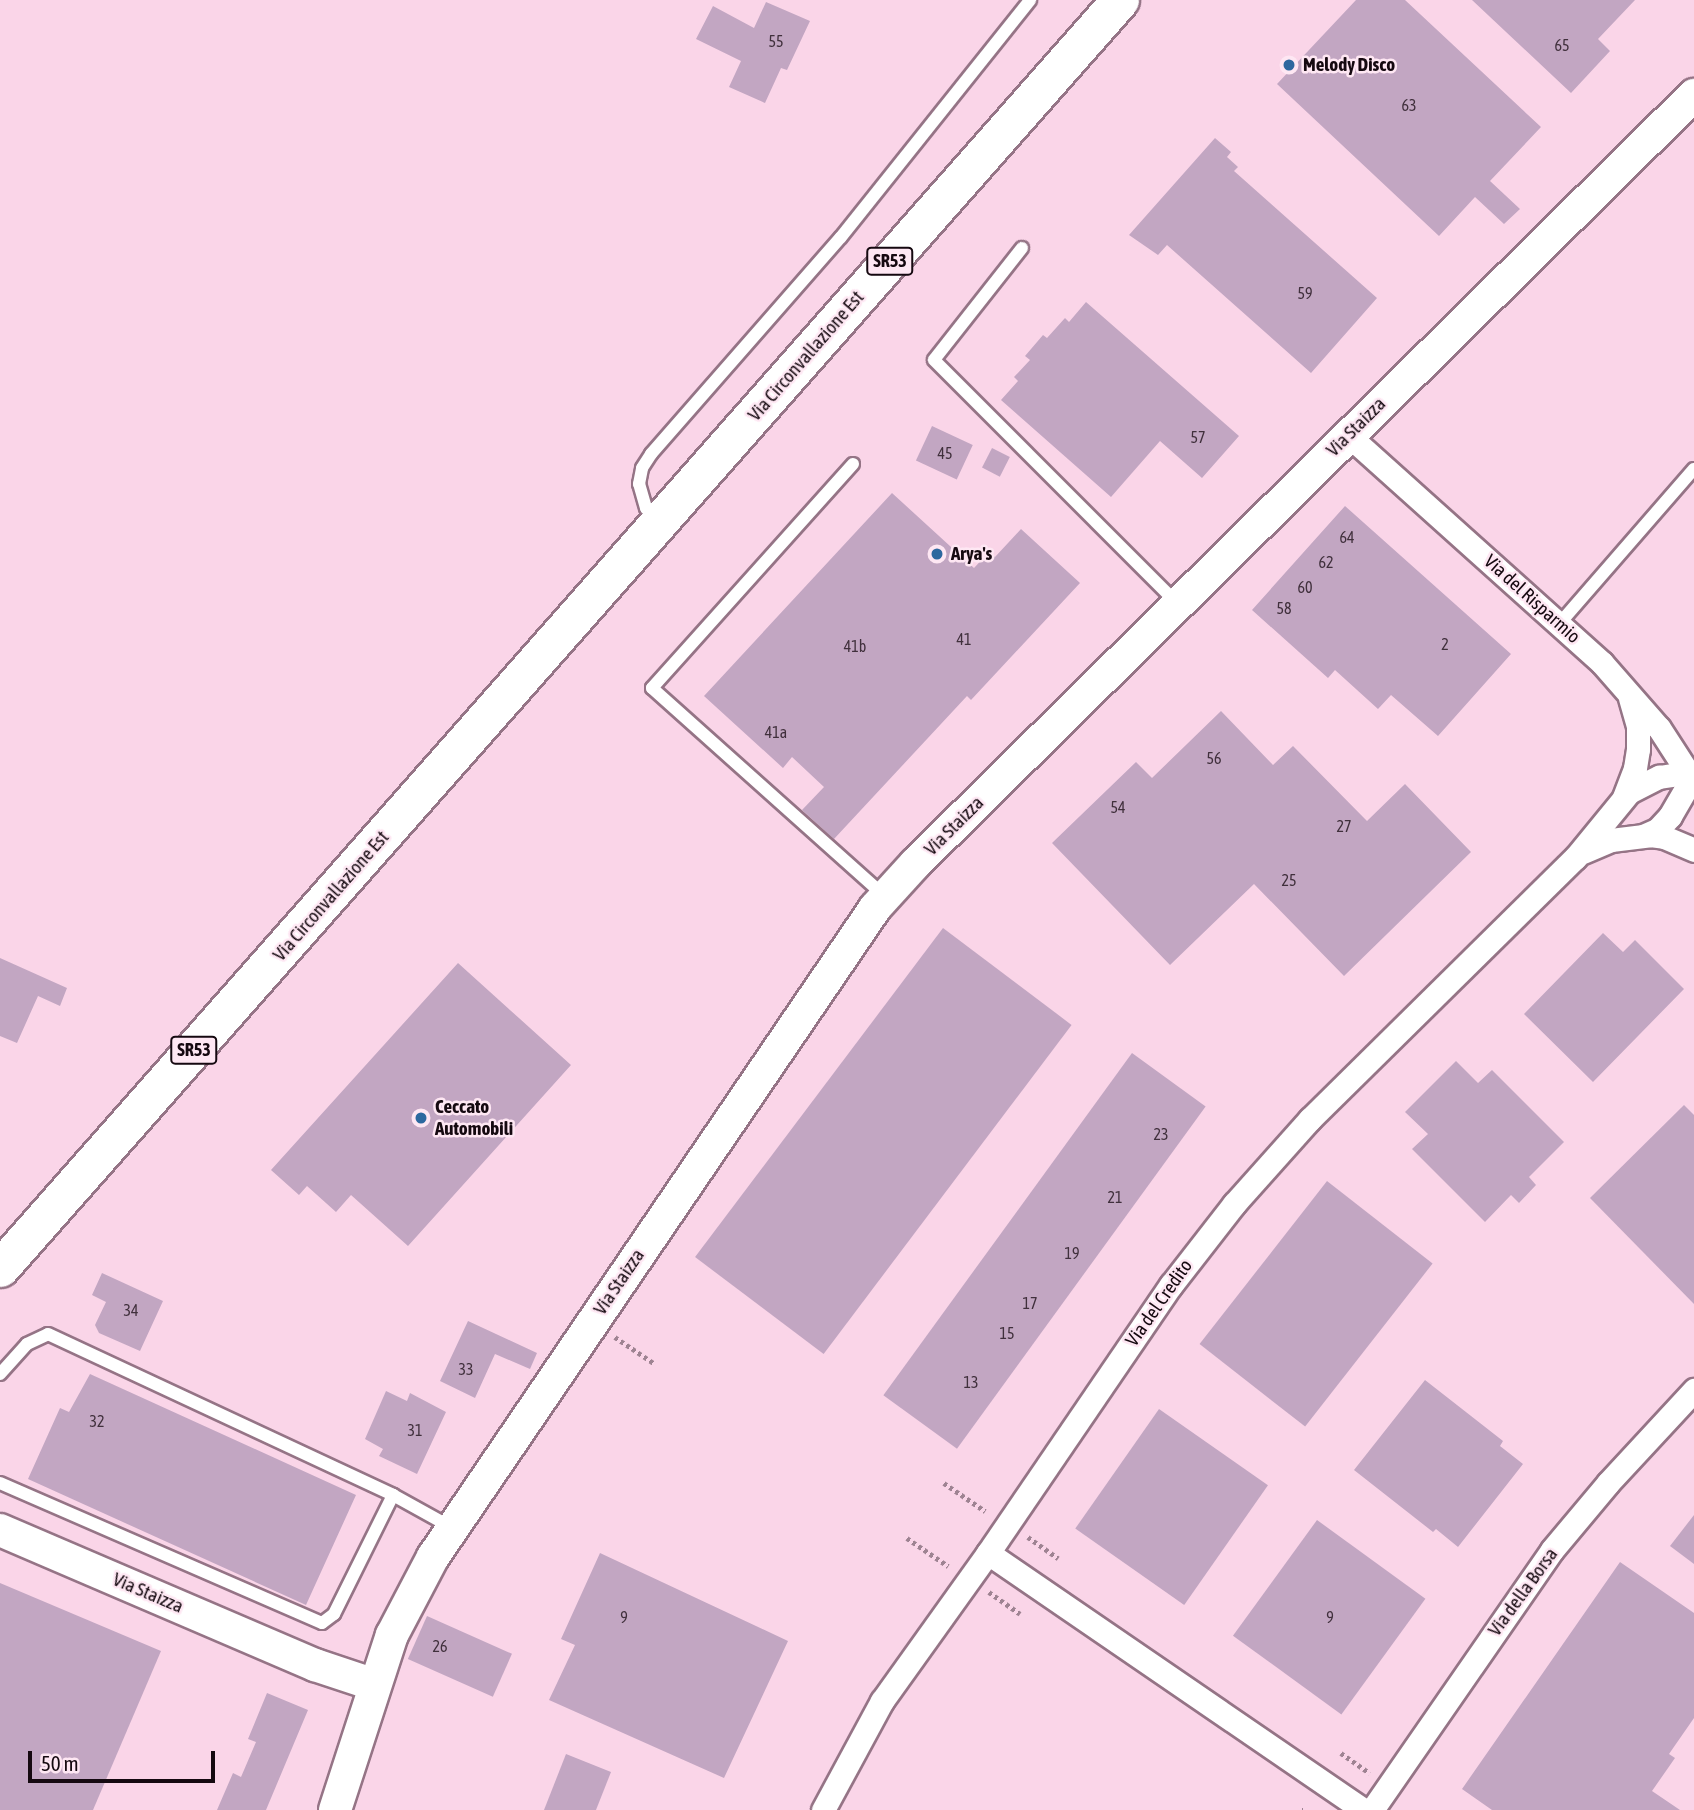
<!DOCTYPE html>
<html>
<head>
<meta charset="utf-8">
<style>
	body { margin:0 }
	#map { position:relative; width:1694px; height:1810px; overflow:hidden; background:#fad5e8; font-family:"Asap Condensed",sans-serif }
	div>[style] { position:absolute }
	.building>* { inset:0; background:#c2a6c2; transform-origin:0 0 }
	.path>* { height:4.5px; margin-top:-2.25px; transform-origin:0; background:repeating-linear-gradient(90deg,#9e8392 0 3.5px,transparent 0 7px) }
	.roads { filter:drop-shadow(2px 0 #957486) drop-shadow(-2px 0 #957486) drop-shadow(0 2px #957486) drop-shadow(0 -2px #957486) }
	.lane>* { height:12px; margin:-6px; padding:0 6px; transform-origin:6px; border-radius:6px; background:#fff }
	.street>* { height:23px; margin:-11.5px; padding:0 11.5px; transform-origin:11.5px; border-radius:11.5px; background:#fff }
	.secondary>* { height:32px; margin:-16px; padding:0 16px; transform-origin:16px; border-radius:16px; background:#fff }
	.primary>* { height:37px; margin:-18.5px; padding:0 18.5px; transform-origin:18.5px; border-radius:18.5px; background:#fff }
	.dots>* { width:19px; height:19px; translate:-50% -50%; box-sizing:border-box; border:4px solid #fee7f3; border-radius:50% }
	span { translate:-50% -50%; white-space:nowrap; text-align:center; line-height:1.15; -webkit-text-stroke:5px #fee7f3; paint-order:stroke }
	.number-label { font-size:16px; color:#40303c }
	.number-label span { -webkit-text-stroke-width:0 }
	.shield-label span { padding:2px 5px; background:#fee7f3; border:2px solid; border-radius:5px; -webkit-text-stroke-width:0 }
	.shield-label { font-size:18px; color:#150910; font-weight:700 }
	.poi-label { font-size:19px; color:#150910; font-weight:700 }
	.left { translate:0 -50%; text-align:left }
	.street-label { font-size:19px; color:#150910 }
	.scale { position:absolute; left:28px; top:1751px; width:187px; height:32px; box-sizing:border-box; border:4px solid #150910; border-top:0; padding-left:9px; font-size:21px; line-height:24px; white-space:nowrap; color:#150910; -webkit-text-stroke:5px #fee7f3; paint-order:stroke }
</style>
</head>
<body>
<div id="map">
	<div class="building">
		<div style="clip-path:polygon(1356px 0,1405px 0,1541px 127px,1490px 181px,1520px 209px,1504px 224px,1475px 197px,1439px 236px,1277px 84px)"></div>
		<div style="clip-path:polygon(1472px 0,1635px 0,1598px 39px,1610px 51px,1571px 93px)"></div>
		<div style="clip-path:polygon(766px 2px,810px 21px,787px 70px,781px 68px,765px 103px,729px 87px,741px 61px,696px 39px,713px 6px,754px 28px)"></div>
		<div style="clip-path:polygon(1215px 138px,1231px 152px,1227px 157px,1238px 167px,1234px 171px,1377px 298px,1311px 373px,1167px 245px,1158px 255px,1129px 235px)"></div>
		<div style="clip-path:polygon(1086px 302px,1239px 436px,1202px 478px,1160px 441px,1111px 497px,1001px 400px,1018px 381px,1014px 377px,1030px 360px,1025px 356px,1043px 335px,1047px 338px,1065px 318px,1069px 322px)"></div>
		<div style="left:932px;top:426px;width:45px;height:38px;rotate:25deg"></div>
		<div style="left:992px;top:448px;width:20px;height:22px;rotate:27deg"></div>
		<div style="clip-path:polygon(892px 493px,974px 568px,989px 552px,995px 557px,1021px 529px,1080px 583px,971px 700px,967px 696px,834px 839px,802px 810px,824px 787px,792px 757px,783px 768px,704px 696px)"></div>
		<div style="clip-path:polygon(1345px 506px,1511px 654px,1438px 736px,1391px 695px,1378px 709px,1335px 670px,1328px 678px,1252px 610px)"></div>
		<div style="clip-path:polygon(1221px 711px,1273px 765px,1293px 746px,1367px 821px,1405px 784px,1471px 852px,1344px 976px,1254px 884px,1170px 965px,1052px 843px,1136px 762px,1152px 778px)"></div>
		<div style="left:943px;top:928px;width:161px;height:412px;rotate:37deg"></div>
		<div style="clip-path:polygon(1603px 933px,1623px 952px,1635px 940px,1684px 989px,1593px 1082px,1524px 1014px)"></div>
		<div style="clip-path:polygon(0 958px,67px 988px,60px 1006px,38px 996px,17px 1043px,0 1036px)"></div>
		<div style="clip-path:polygon(458px 963px,571px 1065px,408px 1246px,351px 1195px,336px 1212px,307px 1186px,299px 1195px,271px 1170px)"></div>
		<div style="left:1132px;top:1053px;width:91px;height:423px;rotate:36deg"></div>
		<div style="clip-path:polygon(1456px 1061px,1478px 1083px,1492px 1070px,1564px 1142px,1529px 1177px,1536px 1185px,1519px 1203px,1511px 1195px,1485px 1222px,1412px 1149px,1428px 1134px,1405px 1112px)"></div>
		<div style="clip-path:polygon(1684px 1105px,1694px 1115px,1694px 1304px,1590px 1198px)"></div>
		<div style="left:1327px;top:1181px;width:134px;height:207px;rotate:38deg"></div>
		<div style="clip-path:polygon(102px 1273px,163px 1301px,140px 1351px,99px 1333px,95px 1325px,106px 1302px,92px 1295px)"></div>
		<div style="clip-path:polygon(468px 1321px,537px 1353px,530px 1369px,495px 1354px,475px 1398px,440px 1381px)"></div>
		<div style="clip-path:polygon(90px 1374px,356px 1495px,306px 1605px,28px 1479px,60px 1408px,69px 1412px)"></div>
		<div style="clip-path:polygon(1425px 1380px,1503px 1441px,1500px 1446px,1523px 1464px,1458px 1547px,1436px 1529px,1433px 1532px,1354px 1470px)"></div>
		<div style="clip-path:polygon(386px 1391px,407px 1401px,410px 1393px,446px 1412px,417px 1474px,379px 1456px,383px 1449px,365px 1439px)"></div>
		<div style="left:1159px;top:1409px;width:133px;height:146px;rotate:35deg"></div>
		<div style="clip-path:polygon(1694px 1515px,1694px 1564px,1670px 1546px)"></div>
		<div style="left:1317px;top:1520px;width:134px;height:143px;rotate:36deg"></div>
		<div style="clip-path:polygon(600px 1553px,788px 1641px,724px 1778px,549px 1700px,575px 1645px,561px 1639px)"></div>
		<div style="clip-path:polygon(1620px 1562px,1694px 1613px,1694px 1718px,1669px 1754px,1675px 1758px,1652px 1791px,1680px 1810px,1492px 1810px,1462px 1789px)"></div>
		<div style="clip-path:polygon(0 1583px,161px 1651px,93px 1810px,0 1810px)"></div>
		<div style="left:427px;top:1616px;width:93px;height:47px;rotate:24deg"></div>
		<div style="clip-path:polygon(267px 1693px,308px 1710px,266px 1810px,217px 1810px,233px 1773px,241px 1777px,256px 1742px,248px 1739px)"></div>
		<div style="clip-path:polygon(566px 1754px,611px 1772px,596px 1810px,544px 1810px)"></div>
	</div>
	<div class="path">
		<div style="left:615px;top:1337px;width:48px;rotate:34deg"></div>
		<div style="left:944px;top:1483px;width:50px;rotate:34.3deg"></div>
		<div style="left:1028px;top:1537px;width:37px;rotate:35deg"></div>
		<div style="left:907px;top:1538px;width:50px;rotate:34.3deg"></div>
		<div style="left:989px;top:1592px;width:38px;rotate:35deg"></div>
		<div style="left:1341px;top:1753px;width:35px;rotate:35deg"></div>
		<div style="left:1302px;top:1810px;width:1px"></div>
	</div>
	<div class="roads">
		<div class="lane">
			<div style="left:1022px;top:248px;width:142px;rotate:128.2deg"></div>
			<div style="left:934px;top:360px;width:345px;rotate:45deg"></div>
			<div style="left:853px;top:464px;width:301px;rotate:131.9deg"></div>
			<div style="left:652px;top:688px;width:312px;rotate:41.8deg"></div>
			<div style="left:657px;top:520px;width:16px;rotate:-133deg"></div>
			<div style="left:646px;top:508px;width:25px;rotate:-106deg"></div>
			<div style="left:639px;top:484px;width:16px;rotate:-79deg"></div>
			<div style="left:642px;top:468px;width:17px;rotate:-57deg"></div>
			<div style="left:651px;top:454px;width:288px;rotate:-48.8deg"></div>
			<div style="left:841px;top:237px;width:303px;rotate:-51.4deg"></div>
			<div style="left:1560px;top:623px;width:204px;rotate:-49deg"></div>
			<div style="left:0;top:1374px;width:40px;rotate:-48deg"></div>
			<div style="left:27px;top:1344px;width:23px;rotate:-25deg"></div>
			<div style="left:48px;top:1334px;width:381px;rotate:25deg"></div>
			<div style="left:393px;top:1495px;width:66px;rotate:28.9deg"></div>
			<div style="left:0;top:1483px;width:351px;rotate:23.5deg"></div>
			<div style="left:322px;top:1623px;width:15px;rotate:-37deg"></div>
			<div style="left:334px;top:1614px;width:133px;rotate:-63.6deg"></div>
		</div>
		<div class="street">
			<div style="left:1348px;top:435px;width:341px;rotate:41.9deg"></div>
			<div style="left:1602px;top:663px;width:86px;rotate:48.8deg"></div>
			<div style="left:1659px;top:728px;width:64px;rotate:57.1deg"></div>
			<div style="left:1624px;top:797px;width:31px;rotate:-69deg"></div>
			<div style="left:1635px;top:768px;width:19px;rotate:-81deg"></div>
			<div style="left:1638px;top:749px;width:23px;rotate:-90deg"></div>
			<div style="left:1638px;top:726px;width:29px;rotate:-106deg"></div>
			<div style="left:1645px;top:835px;width:13px;rotate:-23deg"></div>
			<div style="left:1657px;top:830px;width:19px;rotate:-47deg"></div>
			<div style="left:1670px;top:816px;width:44px;rotate:-59.9deg"></div>
			<div style="left:1583px;top:852px;width:30px;rotate:-23deg"></div>
			<div style="left:1611px;top:840px;width:39px;rotate:-7deg"></div>
			<div style="left:1650px;top:835px;width:14px;rotate:8deg"></div>
			<div style="left:1664px;top:837px;width:33px;rotate:23deg"></div>
			<div style="left:988px;top:1553px;width:455px;rotate:34.4deg"></div>
			<div style="left:823px;top:1810px;width:124px;rotate:-61.6deg"></div>
			<div style="left:882px;top:1701px;width:182px;rotate:-54.4deg"></div>
			<div style="left:988px;top:1553px;width:325px;rotate:-55.7deg"></div>
			<div style="left:1171px;top:1285px;width:103px;rotate:-52.1deg"></div>
			<div style="left:1234px;top:1204px;width:114px;rotate:-48.2deg"></div>
			<div style="left:1310px;top:1119px;width:372px;rotate:-44.6deg"></div>
			<div style="left:1575px;top:858px;width:85px;rotate:-50.7deg"></div>
			<div style="left:1629px;top:792px;width:34px;rotate:-27deg"></div>
			<div style="left:1659px;top:777px;width:19px;rotate:-9deg"></div>
			<div style="left:1678px;top:774px;width:15px;rotate:16deg"></div>
			<div style="left:1372px;top:1810px;width:316px;rotate:-55.3deg"></div>
			<div style="left:1552px;top:1550px;width:87px;rotate:-50.1deg"></div>
			<div style="left:1608px;top:1483px;width:127px;rotate:-47.2deg"></div>
		</div>
		<div class="secondary">
			<div style="left:0;top:1530px;width:343px;rotate:23.2deg"></div>
			<div style="left:315px;top:1665px;width:63px;rotate:18.4deg"></div>
			<div style="left:335px;top:1810px;width:184px;rotate:-72deg"></div>
			<div style="left:392px;top:1635px;width:88px;rotate:-62.3deg"></div>
			<div style="left:433px;top:1557px;width:785px;rotate:-55.74deg"></div>
			<div style="left:875px;top:908px;width:59px;rotate:-47.7deg"></div>
			<div style="left:915px;top:864px;width:1095px;rotate:-44.63deg"></div>
		</div>
		<div class="primary">
			<div style="left:0;top:1268px;width:1692px;rotate:-48.55deg"></div>
		</div>
	</div>
	<div class="dots">
		<div style="left:1289px;top:65px;background:#2d689f"></div>
		<div style="left:937px;top:554px;background:#2d689f"></div>
		<div style="left:421px;top:1118px;background:#2d689f"></div>
	</div>
	<div class="number-label">
		<span style="left:776px;top:41px">55</span>
		<span style="left:1562px;top:45px">65</span>
		<span style="left:1409px;top:105px">63</span>
		<span style="left:1305px;top:293px">59</span>
		<span style="left:1198px;top:437px">57</span>
		<span style="left:945px;top:453px">45</span>
		<span style="left:1347px;top:537px">64</span>
		<span style="left:1326px;top:562px">62</span>
		<span style="left:1305px;top:587px">60</span>
		<span style="left:1284px;top:608px">58</span>
		<span style="left:964px;top:639px">41</span>
		<span style="left:1445px;top:644px">2</span>
		<span style="left:855px;top:646px">41b</span>
		<span style="left:776px;top:732px">41a</span>
		<span style="left:1214px;top:758px">56</span>
		<span style="left:1118px;top:807px">54</span>
		<span style="left:1344px;top:826px">27</span>
		<span style="left:1289px;top:880px">25</span>
		<span style="left:1161px;top:1134px">23</span>
		<span style="left:1115px;top:1197px">21</span>
		<span style="left:1072px;top:1253px">19</span>
		<span style="left:1030px;top:1303px">17</span>
		<span style="left:131px;top:1310px">34</span>
		<span style="left:1007px;top:1333px">15</span>
		<span style="left:466px;top:1369px">33</span>
		<span style="left:971px;top:1382px">13</span>
		<span style="left:97px;top:1421px">32</span>
		<span style="left:415px;top:1430px">31</span>
		<span style="left:624px;top:1617px">9</span>
		<span style="left:1330px;top:1617px">9</span>
		<span style="left:440px;top:1646px">26</span>
	</div>
	<div class="shield-label">
		<span style="left:890px;top:261px">SR53</span>
		<span style="left:194px;top:1050px">SR53</span>
	</div>
	<div class="poi-label">
		<span class="left" style="left:1303px;top:65px">Melody Disco</span>
		<span class="left" style="left:951px;top:554px">Arya's</span>
		<span class="left" style="left:435px;top:1118px">Ceccato<br>Automobili</span>
	</div>
	<div class="street-label">
		<span style="left:806px;top:356px;rotate:-49deg">Via Circonvallazione Est</span>
		<span style="left:1356px;top:427px;rotate:-45deg">Via Staizza</span>
		<span style="left:1532px;top:599px;rotate:42deg">Via del Risparmio</span>
		<span style="left:954px;top:826px;rotate:-45deg">Via Staizza</span>
		<span style="left:331px;top:896px;rotate:-49deg">Via Circonvallazione Est</span>
		<span style="left:619px;top:1282px;rotate:-56deg">Via Staizza</span>
		<span style="left:1159px;top:1303px;rotate:-55deg">Via del Credito</span>
		<span style="left:1523px;top:1592px;rotate:-54deg">Via della Borsa</span>
		<span style="left:148px;top:1593px;rotate:23deg">Via Staizza</span>
	</div>
	<div class="scale">50 m</div>
</div>
</body>
</html>
